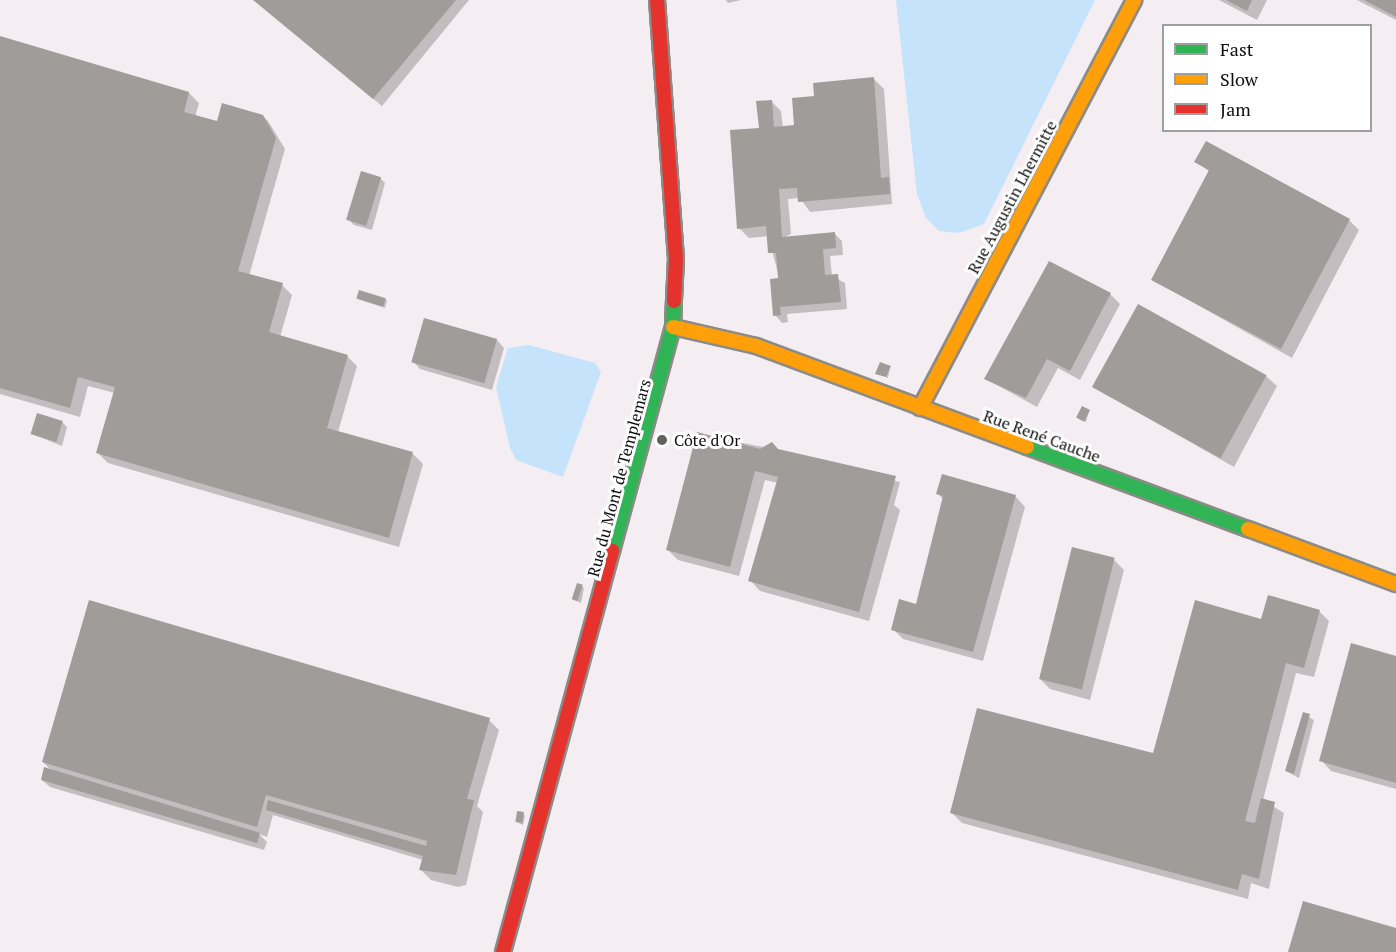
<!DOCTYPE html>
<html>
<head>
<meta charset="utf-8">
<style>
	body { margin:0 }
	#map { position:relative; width:1396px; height:952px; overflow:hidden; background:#fcfaf4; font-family:"PT Serif",serif }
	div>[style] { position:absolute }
	.industrial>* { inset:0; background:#f4edf1 }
	.water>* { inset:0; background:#c5e3fa }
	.shadow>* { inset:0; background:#0003 }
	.building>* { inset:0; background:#9f9c99; transform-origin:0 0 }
	.roads { filter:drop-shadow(2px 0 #8c8b88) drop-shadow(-2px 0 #8c8b88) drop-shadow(0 2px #8c8b88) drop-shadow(0 -2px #8c8b88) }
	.fast>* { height:14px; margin:-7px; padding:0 7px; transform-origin:7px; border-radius:7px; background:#30b455 }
	.slow>* { height:14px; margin:-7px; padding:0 7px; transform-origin:7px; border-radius:7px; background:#ff9f0a }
	.jam>* { height:14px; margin:-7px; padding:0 7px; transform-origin:7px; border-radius:7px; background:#e5322d }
	.dots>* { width:16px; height:16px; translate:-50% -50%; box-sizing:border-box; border:3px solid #fff; border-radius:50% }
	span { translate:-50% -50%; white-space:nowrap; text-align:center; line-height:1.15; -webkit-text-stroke:6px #fff; paint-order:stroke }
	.street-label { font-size:16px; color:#0e0e0e }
	.poi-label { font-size:16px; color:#0e0e0e }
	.left { translate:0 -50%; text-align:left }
	.legend { position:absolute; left:1162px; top:24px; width:210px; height:108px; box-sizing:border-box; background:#fff; border:2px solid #9f9f9f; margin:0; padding:8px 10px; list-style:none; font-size:18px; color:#0e0e0e }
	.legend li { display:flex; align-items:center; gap:12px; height:30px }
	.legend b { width:30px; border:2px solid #9f9f9f }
</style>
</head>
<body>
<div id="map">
	<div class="industrial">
		<div style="clip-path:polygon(evenodd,0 0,1396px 0,1396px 952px,0 952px,0 0,1164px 26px,1370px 26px,1370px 130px,1164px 130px,1164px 26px)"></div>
	</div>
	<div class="water">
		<div style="clip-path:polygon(896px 0,1095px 0,984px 224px,959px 233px,939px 231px,926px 218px,917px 194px)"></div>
		<div style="clip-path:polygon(529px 345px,595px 363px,601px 372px,563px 477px,516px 460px,510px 448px,496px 387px,508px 348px)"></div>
	</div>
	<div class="shadow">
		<div style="clip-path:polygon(254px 0,469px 0,382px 106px)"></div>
		<div style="clip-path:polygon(741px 0,728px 3px,726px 0)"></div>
		<div style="clip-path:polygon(1219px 0,1267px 0,1257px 20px)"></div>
		<div style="clip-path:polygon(1357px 0,1396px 0,1396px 20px)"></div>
		<div style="clip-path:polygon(0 37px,189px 93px,199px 103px,195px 117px,222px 124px,262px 116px,268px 121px,285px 149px,249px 276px,282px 285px,292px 295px,280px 337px,347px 356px,357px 366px,338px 432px,413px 454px,423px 464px,399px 547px,108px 463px,98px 453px,115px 393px,88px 386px,80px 417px,0 394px)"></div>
		<div style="clip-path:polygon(874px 79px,884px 89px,892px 204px,810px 212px,800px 198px,788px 199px,791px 234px,783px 238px,835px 234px,842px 241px,843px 255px,830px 256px,832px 276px,845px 283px,847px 309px,787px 314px,788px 322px,782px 323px,775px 315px,780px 280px,768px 236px,749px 238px,739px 228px,760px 130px,771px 101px,781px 111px,783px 128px,795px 127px,816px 97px)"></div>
		<div style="clip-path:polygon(1196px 162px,1349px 220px,1359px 230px,1292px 358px,1153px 280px,1210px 172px)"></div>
		<div style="clip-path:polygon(380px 178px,385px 183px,372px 230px,354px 225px,349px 220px)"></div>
		<div style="clip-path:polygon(1110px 294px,1120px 304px,1080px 380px,1058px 368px,1037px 407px,986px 379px)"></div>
		<div style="clip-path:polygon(358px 299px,385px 299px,387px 301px,385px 308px)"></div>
		<div style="clip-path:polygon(425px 320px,497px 340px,504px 348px,492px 390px,420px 369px,413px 361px)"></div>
		<div style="clip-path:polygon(890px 367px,888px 378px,877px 373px)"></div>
		<div style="clip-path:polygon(1266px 376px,1277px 386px,1234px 467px,1095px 388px)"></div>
		<div style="clip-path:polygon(1089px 411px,1086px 422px,1080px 419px)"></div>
		<div style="clip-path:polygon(62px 422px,67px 427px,62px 446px,32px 434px)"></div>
		<div style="clip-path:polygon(698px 434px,763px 447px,771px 444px,778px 450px,900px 482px,894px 505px,900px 510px,869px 621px,760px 591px,750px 580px,778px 483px,765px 480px,739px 576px,678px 560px,668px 550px)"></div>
		<div style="clip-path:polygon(938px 494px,1015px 496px,1025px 507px,983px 661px,903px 639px,893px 629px,917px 605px,944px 500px)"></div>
		<div style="clip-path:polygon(1114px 560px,1124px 570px,1090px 700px,1050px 689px,1040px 679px)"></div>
		<div style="clip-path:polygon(582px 586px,584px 588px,581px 603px,574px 600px)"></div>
		<div style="clip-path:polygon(1319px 611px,1329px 621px,1314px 677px,1296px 673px,1263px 800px,1284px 813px,1269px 889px,1251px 883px,1248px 899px,962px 823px,952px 813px,1154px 755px,1262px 621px)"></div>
		<div style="clip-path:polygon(1396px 657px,1396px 789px,1331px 771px,1321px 760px)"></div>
		<div style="clip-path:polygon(1304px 714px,1314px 720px,1299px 778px,1286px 771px)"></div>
		<div style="clip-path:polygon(489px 720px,499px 730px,477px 806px,483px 812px,466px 885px,458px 887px,431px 880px,421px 870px,423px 860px,273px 815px,267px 837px,259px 834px,267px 842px,264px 850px,50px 787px,42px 780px,53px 772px,43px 762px)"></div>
		<div style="clip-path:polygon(523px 814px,525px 816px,523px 825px,516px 822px)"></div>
	</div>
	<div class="building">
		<div style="clip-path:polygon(253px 0,456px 0,373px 99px)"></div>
		<div style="clip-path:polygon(1226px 0,1252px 0,1247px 11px)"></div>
		<div style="clip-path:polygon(1364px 0,1396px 0,1396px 17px)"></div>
		<div style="clip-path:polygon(0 36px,189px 92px,184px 112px,217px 121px,222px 103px,263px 115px,276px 138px,238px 271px,283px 283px,269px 332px,348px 355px,327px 428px,413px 452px,389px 538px,96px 453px,115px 387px,78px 377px,70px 408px,0 388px)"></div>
		<div style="clip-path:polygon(874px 77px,881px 178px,889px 177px,890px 194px,798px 202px,797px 188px,779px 189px,782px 237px,835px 232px,836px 248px,823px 249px,825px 275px,838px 274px,841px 302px,780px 307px,781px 315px,773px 316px,770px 279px,778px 278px,776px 253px,768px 253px,766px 226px,737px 229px,730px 130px,759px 128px,756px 101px,772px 100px,774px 127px,794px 125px,792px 98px,814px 96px,813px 83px)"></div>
		<div style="clip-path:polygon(1206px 141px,1350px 219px,1281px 349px,1151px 280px,1209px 170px,1194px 162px)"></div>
		<div style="left:361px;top:171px;width:21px;height:51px;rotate:17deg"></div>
		<div style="clip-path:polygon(1049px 261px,1111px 293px,1070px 371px,1047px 359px,1026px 398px,984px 379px)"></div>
		<div style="left:359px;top:290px;width:28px;height:9px;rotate:17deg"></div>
		<div style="left:1138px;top:304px;width:147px;height:95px;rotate:29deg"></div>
		<div style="left:424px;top:318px;width:76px;height:46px;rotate:16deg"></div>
		<div style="clip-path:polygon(880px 362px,891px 366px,886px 377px,875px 374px)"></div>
		<div style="left:1082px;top:406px;width:9px;height:13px;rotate:27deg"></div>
		<div style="left:37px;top:413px;width:27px;height:22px;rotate:17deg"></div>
		<div style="clip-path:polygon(697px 432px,760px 449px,772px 442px,778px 449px,896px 476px,859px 612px,748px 581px,778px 477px,755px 471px,730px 567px,666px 550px)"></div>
		<div style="clip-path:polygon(942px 474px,1016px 495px,973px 652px,891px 630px,899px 599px,916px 604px,943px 496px,936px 494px)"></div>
		<div style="left:1072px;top:547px;width:44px;height:136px;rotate:14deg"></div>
		<div style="left:577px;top:583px;width:6px;height:17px;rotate:18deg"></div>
		<div style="clip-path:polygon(1268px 595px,1320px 610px,1304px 668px,1286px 663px,1245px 821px,1255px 823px,1261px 798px,1275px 802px,1259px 879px,1242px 874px,1238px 890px,950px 813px,977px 708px,1153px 753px,1195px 600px,1261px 619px)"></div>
		<div style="clip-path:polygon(89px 600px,490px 718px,467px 799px,474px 800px,456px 875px,419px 870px,423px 856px,266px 810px,268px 800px,426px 846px,427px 841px,266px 795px,257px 827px,42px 762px)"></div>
		<div style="clip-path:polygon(1351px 643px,1396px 656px,1396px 783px,1319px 761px)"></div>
		<div style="clip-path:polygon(1303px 712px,1310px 714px,1294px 774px,1285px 771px)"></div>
		<div style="clip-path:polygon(44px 767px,260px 833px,257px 843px,41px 780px)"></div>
		<div style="left:517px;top:811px;width:7px;height:11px;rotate:8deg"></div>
		<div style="clip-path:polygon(1303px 901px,1396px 928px,1396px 952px,1288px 952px)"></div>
	</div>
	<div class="roads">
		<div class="fast">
			<div style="left:1027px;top:447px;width:236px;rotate:20.4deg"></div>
			<div style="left:612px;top:551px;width:232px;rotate:-74.8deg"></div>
			<div style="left:673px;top:327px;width:26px;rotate:-88deg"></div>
		</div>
		<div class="slow">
			<div style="left:673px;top:327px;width:85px;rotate:12.9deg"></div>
			<div style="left:756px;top:346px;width:289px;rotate:20.4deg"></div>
			<div style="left:920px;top:408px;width:461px;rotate:-62.3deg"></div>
			<div style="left:1248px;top:529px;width:158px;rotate:20.4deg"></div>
		</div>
		<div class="jam">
			<div style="left:657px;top:0;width:259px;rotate:85.8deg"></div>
			<div style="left:676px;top:258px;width:43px;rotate:92.7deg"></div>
			<div style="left:503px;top:952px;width:416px;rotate:-74.8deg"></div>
		</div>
	</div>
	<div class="dots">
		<div style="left:662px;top:440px;background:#61615e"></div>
	</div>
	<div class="street-label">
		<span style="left:1012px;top:197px;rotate:-62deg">Rue Augustin Lhermitte</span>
		<span style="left:1042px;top:436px;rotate:20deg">Rue René Cauche</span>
		<span style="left:619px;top:478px;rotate:-75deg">Rue du Mont de Templemars</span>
	</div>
	<div class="poi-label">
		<span class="left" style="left:674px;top:440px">Côte d'Or</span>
	</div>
	<ul class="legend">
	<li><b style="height:8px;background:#30b455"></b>Fast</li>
	<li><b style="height:8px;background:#ff9f0a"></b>Slow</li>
	<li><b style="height:8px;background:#e5322d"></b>Jam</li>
	</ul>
</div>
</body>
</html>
